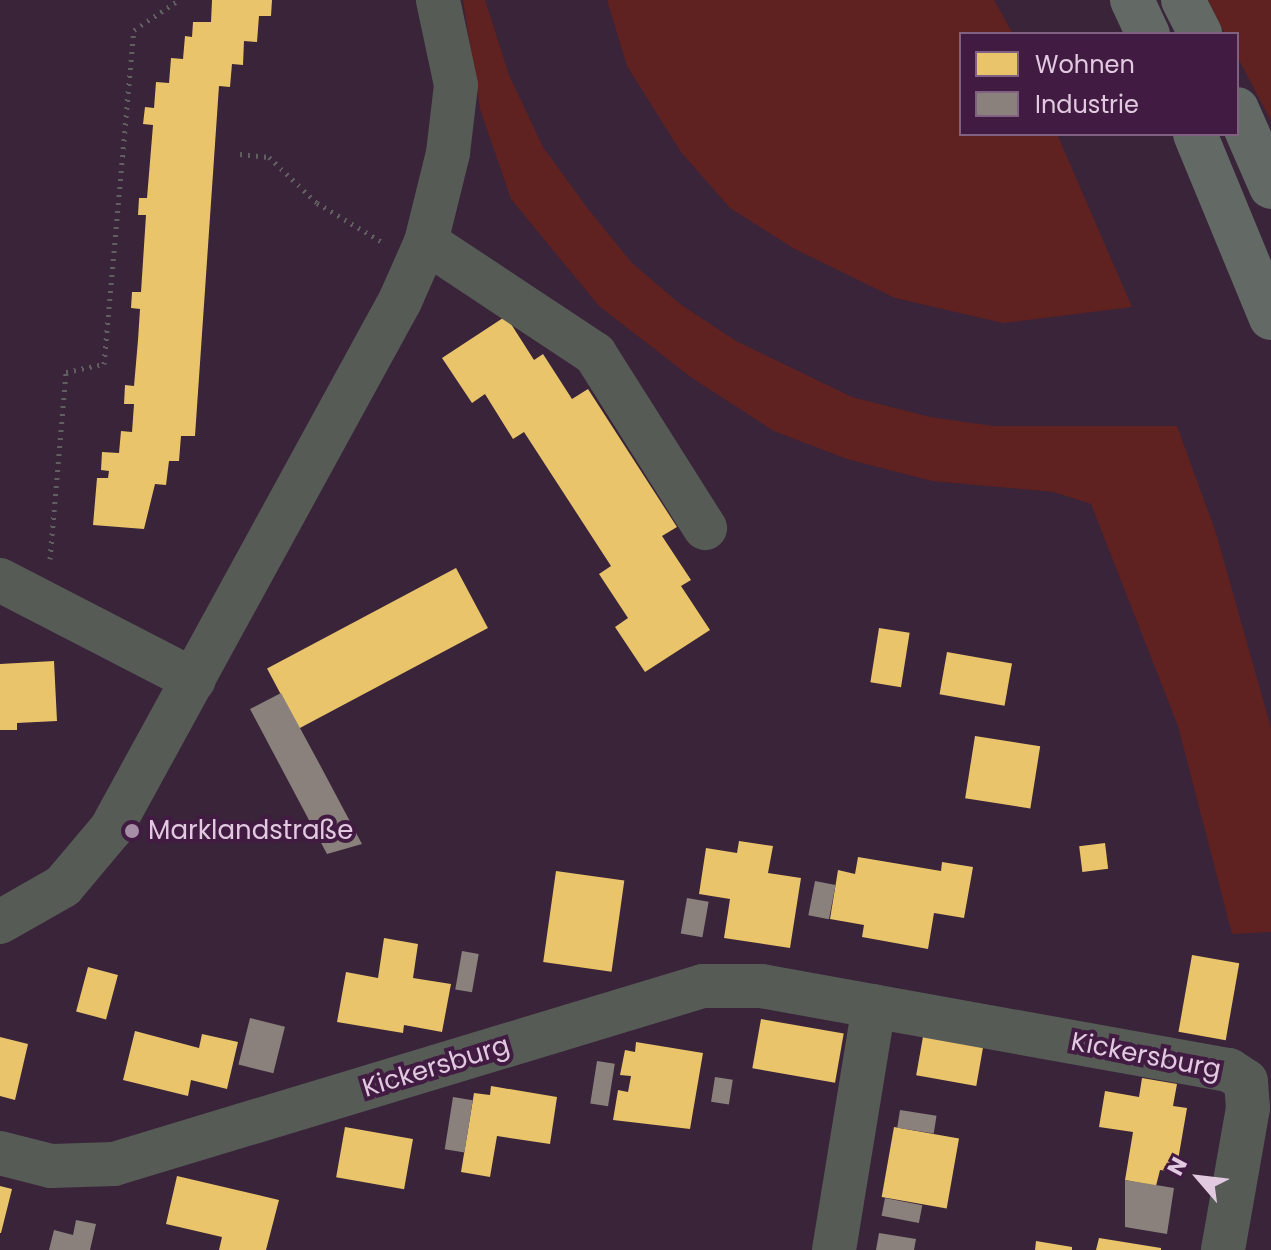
<!DOCTYPE html>
<html>
<head>
<meta charset="utf-8">
<style>
	body { margin:0 }
	#map { position:relative; width:1271px; height:1250px; overflow:hidden; background:#392439; font-family:Poppins,sans-serif }
	div>[style] { position:absolute }
	.green>* { inset:0; background:#602121 }
	.homes>* { inset:0; background:#e9c46a; transform-origin:0 0 }
	.industry>* { inset:0; background:#8a817c; transform-origin:0 0 }
	.path>* { height:5px; margin-top:-2.5px; transform-origin:0; background:repeating-linear-gradient(90deg,#615f61 0 2px,transparent 0 8px) }
	.minor>* { height:44px; margin:-22px; padding:0 22px; transform-origin:22px; border-radius:22px; background:#565b56 }
	.highway>* { height:44px; margin:-22px; padding:0 22px; transform-origin:22px; border-radius:22px; background:#636964 }
	.dots>* { width:22px; height:22px; translate:-50% -50%; box-sizing:border-box; border:4px solid #411b42; border-radius:50% }
	span { translate:-50% -50%; white-space:nowrap; text-align:center; line-height:1.15; -webkit-text-stroke:8px #411b42; paint-order:stroke }
	.poi-label { font-size:26px; color:#e1c9e0 }
	.left { translate:0 -50%; text-align:left }
	.street-label { font-size:26px; color:#e1c9e0 }
	.legend { position:absolute; left:959px; top:32px; width:280px; height:104px; box-sizing:border-box; background:#411b42; border:2px solid #816181; margin:0; padding:10px 14px; list-style:none; font-size:24px; color:#e1c9e0 }
	.legend li { display:flex; align-items:center; gap:16px; height:40px }
	.legend b { width:40px; border:2px solid #816181 }
	.north { position:absolute; left:1159px; top:1138px; width:80px; height:80px; -webkit-text-stroke:6px #411b42; paint-order:stroke; rotate:298deg; font-size:22px; font-weight:700; line-height:32px; text-align:center; color:#e1c9e0 }
	.north::after { content:''; display:block; margin:auto; width:28px; height:36px; background:#e1c9e0; clip-path:polygon(50% 0,100% 100%,50% 72%,0 100%) }
</style>
</head>
<body>
<div id="map">
	<div class="green">
		<div style="clip-path:polygon(463px 0,485px 0,509px 75px,543px 147px,588px 209px,632px 263px,680px 304px,736px 341px,852px 397px,930px 417px,994px 426px,1177px 426px,1216px 533px,1271px 728px,1271px 932px,1232px 934px,1178px 726px,1091px 504px,1054px 492px,932px 481px,847px 459px,774px 431px,692px 378px,599px 306px,511px 199px,480px 109px)"></div>
		<div style="clip-path:polygon(607px 0,994px 0,1013px 34px,961px 34px,961px 134px,1057px 134px,1132px 307px,1003px 323px,895px 298px,793px 248px,730px 208px,681px 152px,627px 66px)"></div>
		<div style="clip-path:polygon(1208px 0,1271px 0,1271px 121px,1237px 56px,1237px 34px,1225px 34px)"></div>
	</div>
	<div class="homes">
		<div style="clip-path:polygon(212px 0,272px 0,271px 16px,259px 16px,257px 42px,244px 41px,243px 65px,232px 64px,230px 87px,219px 86px,195px 436px,181px 436px,179px 461px,169px 461px,166px 485px,155px 484px,144px 529px,93px 525px,97px 478px,108px 478px,109px 471px,101px 470px,102px 452px,119px 453px,121px 431px,132px 432px,134px 404px,124px 404px,125px 385px,134px 386px,138px 340px,140px 309px,131px 308px,132px 292px,141px 292px,146px 215px,138px 215px,139px 198px,147px 198px,153px 125px,143px 124px,145px 107px,154px 108px,156px 82px,169px 83px,171px 58px,183px 59px,185px 36px,192px 37px,193px 22px,211px 22px)"></div>
		<div style="clip-path:polygon(506px 316px,534px 360px,543px 354px,572px 399px,588px 389px,677px 527px,662px 536px,691px 580px,681px 586px,710px 630px,645px 672px,615px 627px,628px 618px,599px 574px,611px 566px,524px 432px,513px 439px,485px 394px,472px 403px,442px 358px)"></div>
		<div style="left:456px;top:568px;width:68px;height:214px;rotate:62deg"></div>
		<div style="left:879px;top:628px;width:31px;height:55px;rotate:9deg"></div>
		<div style="left:947px;top:652px;width:66px;height:43px;rotate:10deg"></div>
		<div style="clip-path:polygon(54px 661px,57px 721px,17px 723px,17px 730px,0 730px,0 664px)"></div>
		<div style="left:975px;top:736px;width:66px;height:63px;rotate:9deg"></div>
		<div style="clip-path:polygon(739px 841px,773px 846px,768px 873px,801px 878px,790px 948px,724px 938px,730px 899px,699px 894px,706px 848px,737px 853px)"></div>
		<div style="left:1105px;top:843px;width:26px;height:26px;rotate:83deg"></div>
		<div style="clip-path:polygon(858px 857px,941px 871px,942px 862px,973px 867px,964px 918px,934px 913px,928px 949px,862px 937px,864px 925px,830px 919px,838px 870px,855px 874px)"></div>
		<div style="left:556px;top:871px;width:69px;height:92px;rotate:8deg"></div>
		<div style="clip-path:polygon(384px 938px,418px 944px,413px 978px,451px 984px,442px 1032px,404px 1025px,403px 1033px,337px 1022px,346px 972px,378px 978px)"></div>
		<div style="left:1192px;top:955px;width:48px;height:78px;rotate:10deg"></div>
		<div style="left:88px;top:967px;width:31px;height:46px;rotate:15deg"></div>
		<div style="left:761px;top:1019px;width:84px;height:50px;rotate:10deg"></div>
		<div style="clip-path:polygon(135px 1031px,199px 1048px,202px 1034px,238px 1042px,227px 1089px,191px 1080px,188px 1096px,123px 1080px)"></div>
		<div style="left:924px;top:1031px;width:61px;height:45px;rotate:10deg"></div>
		<div style="clip-path:polygon(0 1037px,28px 1044px,15px 1100px,0 1096px)"></div>
		<div style="clip-path:polygon(636px 1042px,703px 1053px,690px 1129px,613px 1120px,618px 1090px,628px 1092px,631px 1076px,620px 1075px,625px 1050px,635px 1052px)"></div>
		<div style="clip-path:polygon(1142px 1078px,1177px 1084px,1173px 1106px,1187px 1108px,1176px 1172px,1160px 1170px,1156px 1186px,1125px 1180px,1133px 1132px,1099px 1127px,1105px 1091px,1139px 1097px)"></div>
		<div style="clip-path:polygon(491px 1086px,557px 1097px,550px 1144px,497px 1136px,490px 1177px,461px 1172px,474px 1093px,490px 1095px)"></div>
		<div style="left:345px;top:1127px;width:69px;height:51px;rotate:10deg"></div>
		<div style="left:894px;top:1127px;width:66px;height:71px;rotate:10deg"></div>
		<div style="clip-path:polygon(177px 1176px,279px 1200px,266px 1250px,219px 1250px,222px 1237px,166px 1224px)"></div>
		<div style="clip-path:polygon(0 1186px,12px 1189px,1px 1233px,0 1233px)"></div>
		<div style="clip-path:polygon(1099px 1238px,1161px 1248px,1161px 1250px,1096px 1250px)"></div>
		<div style="clip-path:polygon(1036px 1241px,1072px 1247px,1072px 1250px,1035px 1250px)"></div>
	</div>
	<div class="industry">
		<div style="clip-path:polygon(281px 693px,320px 765px,362px 844px,327px 854px,250px 709px)"></div>
		<div style="left:815px;top:881px;width:21px;height:35px;rotate:11deg"></div>
		<div style="left:687px;top:898px;width:22px;height:36px;rotate:10deg"></div>
		<div style="left:462px;top:951px;width:17px;height:39px;rotate:10deg"></div>
		<div style="left:250px;top:1018px;width:36px;height:48px;rotate:14deg"></div>
		<div style="left:597px;top:1061px;width:18px;height:43px;rotate:9deg"></div>
		<div style="left:715px;top:1077px;width:18px;height:25px;rotate:9deg"></div>
		<div style="left:453px;top:1097px;width:20px;height:53px;rotate:9deg"></div>
		<div style="left:900px;top:1110px;width:37px;height:18px;rotate:9deg"></div>
		<div style="clip-path:polygon(1125px 1180px,1174px 1188px,1167px 1234px,1125px 1227px)"></div>
		<div style="left:885px;top:1198px;width:38px;height:18px;rotate:11deg"></div>
		<div style="clip-path:polygon(76px 1220px,96px 1224px,90px 1250px,49px 1250px,54px 1230px,73px 1235px)"></div>
		<div style="clip-path:polygon(879px 1233px,916px 1239px,914px 1250px,876px 1250px)"></div>
	</div>
	<div class="path">
		<div style="left:240px;top:154px;width:29px;rotate:6deg"></div>
		<div style="left:269px;top:157px;width:66px;rotate:43.8deg"></div>
		<div style="left:317px;top:203px;width:76px;rotate:31deg"></div>
		<div style="left:50px;top:559px;width:188px;rotate:-85.1deg"></div>
		<div style="left:66px;top:372px;width:39px;rotate:-12deg"></div>
		<div style="left:104px;top:364px;width:335px;rotate:-84.9deg"></div>
		<div style="left:134px;top:30px;width:54px;rotate:-33.7deg"></div>
	</div>
	<div class="minor">
		<div style="left:426px;top:242px;width:203px;rotate:33.5deg"></div>
		<div style="left:595px;top:354px;width:206px;rotate:57.7deg"></div>
		<div style="left:0;top:580px;width:218px;rotate:27.3deg"></div>
		<div style="left:0;top:922px;width:73px;rotate:-29.7deg"></div>
		<div style="left:63px;top:886px;width:75px;rotate:-49.9deg"></div>
		<div style="left:111px;top:829px;width:602px;rotate:-61.31deg"></div>
		<div style="left:400px;top:301px;width:64px;rotate:-66.2deg"></div>
		<div style="left:426px;top:242px;width:92px;rotate:-76.1deg"></div>
		<div style="left:448px;top:153px;width:68px;rotate:-83.3deg"></div>
		<div style="left:456px;top:85px;width:87px;rotate:-102deg"></div>
		<div style="left:0;top:1153px;width:53px;rotate:14.3deg"></div>
		<div style="left:51px;top:1166px;width:63px;rotate:-1.8deg"></div>
		<div style="left:114px;top:1164px;width:615px;rotate:-16.82deg"></div>
		<div style="left:703px;top:986px;width:58px"></div>
		<div style="left:761px;top:986px;width:475px;rotate:10.2deg"></div>
		<div style="left:1229px;top:1070px;width:20px;rotate:33deg"></div>
		<div style="left:1246px;top:1081px;width:27px;rotate:86deg"></div>
		<div style="left:1248px;top:1108px;width:144px;rotate:100deg"></div>
		<div style="left:834px;top:1250px;width:247px;rotate:-80.7deg"></div>
	</div>
	<div class="highway">
		<div style="left:1132px;top:0;width:38px;rotate:65deg"></div>
		<div style="left:1183px;top:0;width:38px;rotate:63deg"></div>
		<div style="left:1237px;top:109px;width:85px;rotate:66.4deg"></div>
		<div style="left:1195px;top:134px;width:199px;rotate:67.6deg"></div>
	</div>
	<div class="dots">
		<div style="left:132px;top:831px;background:#a68fa6"></div>
	</div>
	<div class="poi-label">
		<span class="left" style="left:148px;top:831px">Marklandstraße</span>
	</div>
	<div class="street-label">
		<span style="left:1146px;top:1056px;rotate:11deg">Kickersburg</span>
		<span style="left:436px;top:1067px;rotate:-17deg">Kickersburg</span>
	</div>
	<ul class="legend">
	<li><b style="height:22px;background:#e9c46a"></b>Wohnen</li>
	<li><b style="height:22px;background:#8a817c"></b>Industrie</li>
	</ul>
	<div class="north">N</div>
</div>
</body>
</html>
